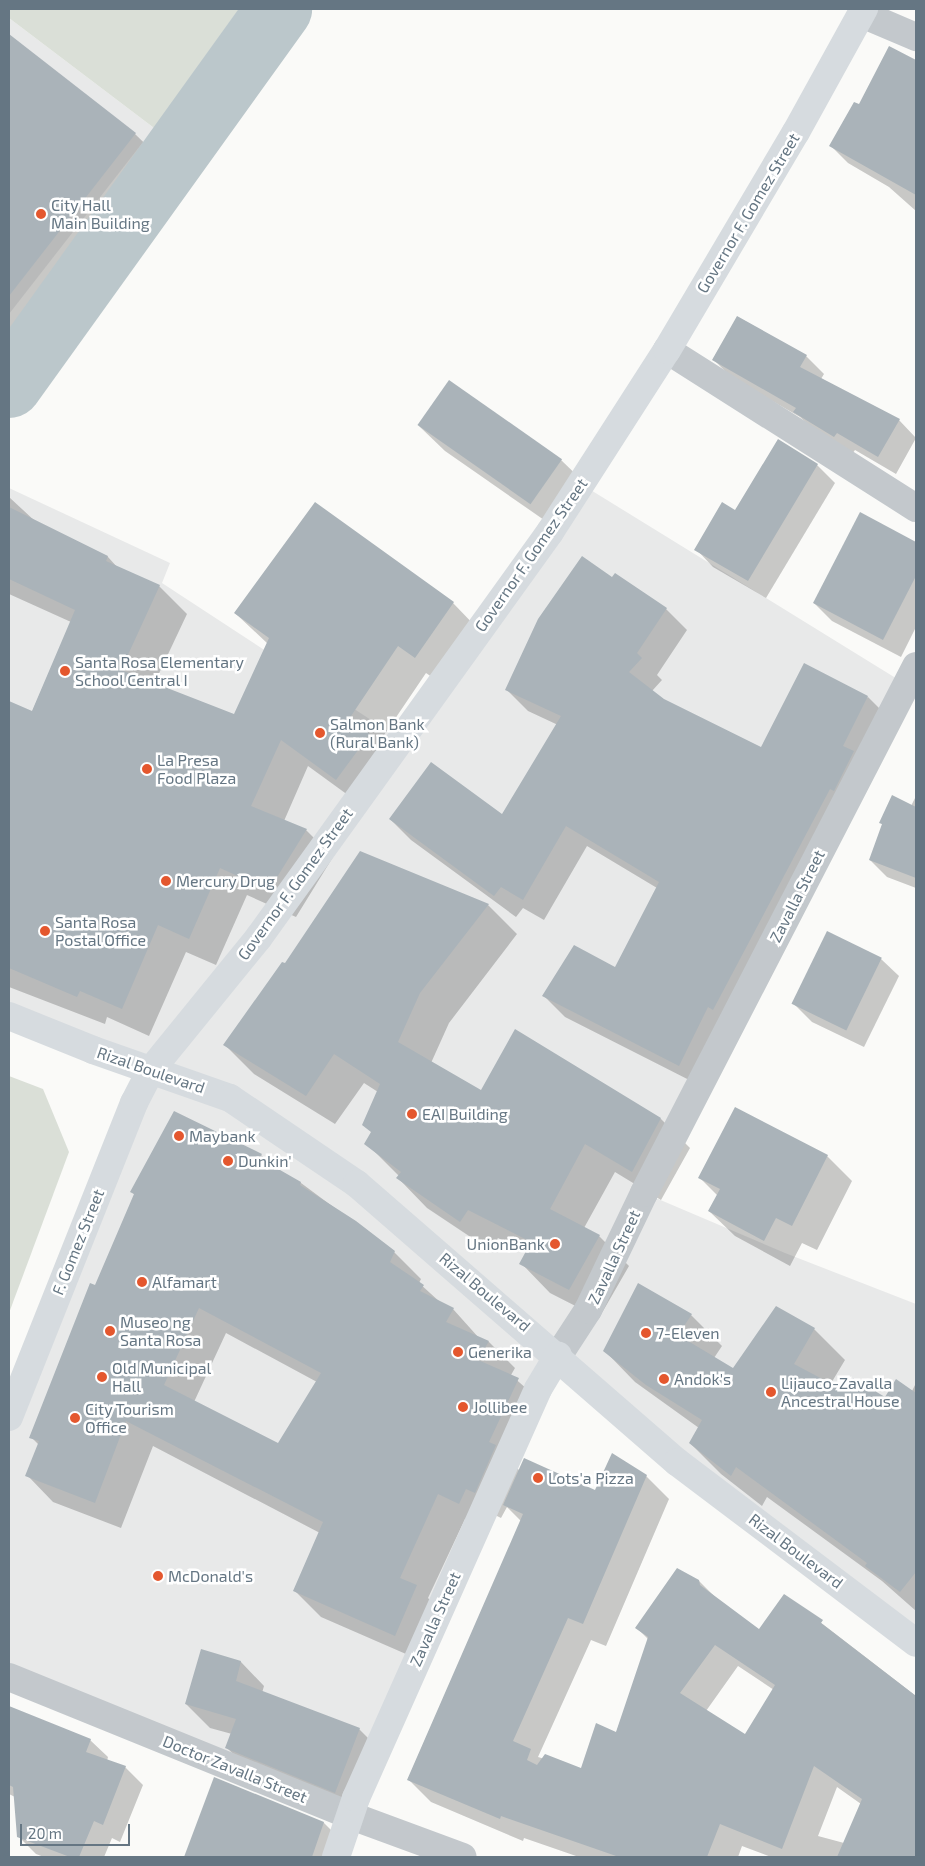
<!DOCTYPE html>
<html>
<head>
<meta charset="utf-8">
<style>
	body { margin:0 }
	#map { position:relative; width:925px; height:1866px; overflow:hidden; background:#fafaf8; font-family:"Exo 2",sans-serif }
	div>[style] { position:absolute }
	.built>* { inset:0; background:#e8e9e9 }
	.green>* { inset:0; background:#dadfd7 }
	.shadow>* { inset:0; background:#0003 }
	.river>* { height:66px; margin:-33px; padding:0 33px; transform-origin:33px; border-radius:33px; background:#bbc7cb }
	.building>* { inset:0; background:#aab3b9; transform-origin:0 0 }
	.street>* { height:28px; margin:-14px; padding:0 14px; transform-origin:14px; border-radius:14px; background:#c3c8cc }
	.secondary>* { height:28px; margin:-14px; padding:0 14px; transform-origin:14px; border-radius:14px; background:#d6dbdf }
	.dots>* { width:14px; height:14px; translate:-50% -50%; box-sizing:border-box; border:2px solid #fff; border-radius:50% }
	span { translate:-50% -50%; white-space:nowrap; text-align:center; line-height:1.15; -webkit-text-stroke:5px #fff; paint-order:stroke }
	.poi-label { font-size:16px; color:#657683 }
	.left { translate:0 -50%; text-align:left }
	.right { translate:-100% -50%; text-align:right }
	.street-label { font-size:16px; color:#657683 }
	.frame { position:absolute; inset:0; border:10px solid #657683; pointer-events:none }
	.scale { position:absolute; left:20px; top:1824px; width:110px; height:22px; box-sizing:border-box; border:2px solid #657683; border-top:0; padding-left:6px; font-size:15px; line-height:18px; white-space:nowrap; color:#657683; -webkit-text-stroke:4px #fff; paint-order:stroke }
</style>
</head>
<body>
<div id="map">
	<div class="built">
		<div style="clip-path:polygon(9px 18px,154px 128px,9px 314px)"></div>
		<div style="clip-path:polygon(581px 484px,907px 685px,644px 1193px,785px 1253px,916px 1304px,916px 1643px,558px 1356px,349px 1815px,9px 1677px,9px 1417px,151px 1070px,9px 1016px,9px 488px,170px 563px,162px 583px,400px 739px)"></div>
	</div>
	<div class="green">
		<div style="clip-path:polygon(9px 9px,239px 9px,154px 128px,9px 18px)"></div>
		<div style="clip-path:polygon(9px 1076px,43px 1089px,69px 1152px,9px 1313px)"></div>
	</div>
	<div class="shadow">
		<div style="clip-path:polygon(9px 35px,135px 134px,167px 165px,9px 368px)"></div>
		<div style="clip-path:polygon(890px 48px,916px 62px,916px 211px,889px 187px,848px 163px,831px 146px,859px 106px)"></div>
		<div style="clip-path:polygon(738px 317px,806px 356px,824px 374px,821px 379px,899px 420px,916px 438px,896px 474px,855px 450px,852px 454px,813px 429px,800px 417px,731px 377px,713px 359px)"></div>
		<div style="clip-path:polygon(419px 426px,561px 460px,587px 485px,557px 529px,445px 451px)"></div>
		<div style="clip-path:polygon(817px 465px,835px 483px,766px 598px,713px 567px,696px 549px,736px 512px)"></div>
		<div style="clip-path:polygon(9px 497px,36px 522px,108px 557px,118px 568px,159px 586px,187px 614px,154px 684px,235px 716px,268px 644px,235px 613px,316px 504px,453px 603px,480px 631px,442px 684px,426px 673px,378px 744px,396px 762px,363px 806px,308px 766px,284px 821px,306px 830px,333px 857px,296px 917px,247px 895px,216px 965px,186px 952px,149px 1036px,107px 1017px,105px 1024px,9px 987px,9px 702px,32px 712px,71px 622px,9px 594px)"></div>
		<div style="clip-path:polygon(860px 514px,916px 543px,916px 627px,901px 657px,832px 621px,814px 603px)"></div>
		<div style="clip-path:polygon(612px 579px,666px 609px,687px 630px,657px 675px,662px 680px,652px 691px,663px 700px,761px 749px,868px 697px,889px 718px,701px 1086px,565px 1017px,544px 996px,616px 968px,657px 888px,587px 846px,544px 920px,523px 908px,516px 917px,411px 840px,390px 819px,502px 816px,558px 725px,528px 711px,507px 690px)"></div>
		<div style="clip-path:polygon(916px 796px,916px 888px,887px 877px,870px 860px,883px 825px,880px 822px,911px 806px)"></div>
		<div style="clip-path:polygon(488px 905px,517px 934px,449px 1023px,431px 1063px,482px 1092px,661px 1119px,690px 1148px,661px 1200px,615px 1172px,584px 1228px,599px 1236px,629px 1266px,599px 1318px,550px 1293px,521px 1263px,527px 1253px,498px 1238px,490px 1250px,427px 1208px,398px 1178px,399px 1176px,366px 1143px,372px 1133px,378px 1092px,364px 1083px,335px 1124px,254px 1074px,225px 1045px,285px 965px)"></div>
		<div style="clip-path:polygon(881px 959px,899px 976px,864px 1047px,812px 1022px,794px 1004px)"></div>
		<div style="clip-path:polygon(evenodd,261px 1155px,274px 1167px,301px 1183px,394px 1252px,421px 1279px,419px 1283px,441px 1303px,453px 1309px,479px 1338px,489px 1342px,515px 1368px,511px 1375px,545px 1405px,516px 1467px,520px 1471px,596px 1491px,646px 1476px,669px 1499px,606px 1646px,591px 1640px,538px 1757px,582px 1770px,616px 1733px,649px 1640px,636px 1627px,699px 1581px,718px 1600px,759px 1631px,785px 1595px,916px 1696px,916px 1857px,771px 1857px,742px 1846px,738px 1857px,579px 1857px,524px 1838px,523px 1841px,431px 1802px,408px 1779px,521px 1521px,507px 1507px,501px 1518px,493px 1514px,486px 1529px,465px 1519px,428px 1598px,443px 1613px,422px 1661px,321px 1617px,295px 1591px,320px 1533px,153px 1446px,121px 1528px,53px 1502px,27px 1475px,39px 1445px,31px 1437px,135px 1195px,132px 1192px,261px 1155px,226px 1333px,317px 1382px,279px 1445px,194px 1402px,226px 1333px,261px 1155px,738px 1666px,774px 1690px,745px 1735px,706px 1711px,738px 1666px,261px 1155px,837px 1787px,861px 1804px,844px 1843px,818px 1836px,837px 1787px)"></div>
		<div style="clip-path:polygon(827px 1156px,852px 1181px,817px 1250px,802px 1243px,790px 1266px,735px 1236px,709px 1211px,718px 1196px,700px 1178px)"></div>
		<div style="clip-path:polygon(691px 1315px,722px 1346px,714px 1358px,733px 1370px,814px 1329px,845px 1360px,830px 1385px,845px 1393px,886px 1399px,912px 1391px,916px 1383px,916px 1611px,882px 1581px,767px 1497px,762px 1506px,721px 1474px,690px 1443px,699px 1428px,635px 1382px,604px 1350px)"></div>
		<div style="clip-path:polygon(202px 1651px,241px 1662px,264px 1686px,262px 1693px,359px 1729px,383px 1753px,359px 1815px,251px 1771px,227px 1748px,232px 1734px,210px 1728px,186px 1704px)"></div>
		<div style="clip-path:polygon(9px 1708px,90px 1740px,108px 1757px,107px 1761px,125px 1767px,143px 1785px,120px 1842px,112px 1838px,104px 1857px,44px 1857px,36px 1854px,18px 1836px,15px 1797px,9px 1794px)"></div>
		<div style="clip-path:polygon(215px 1779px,324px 1823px,352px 1851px,349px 1857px,185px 1857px)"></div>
	</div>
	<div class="river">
		<div style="left:9px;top:385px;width:463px;rotate:-54.3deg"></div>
	</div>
	<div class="building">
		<div style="clip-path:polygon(9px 34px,136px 133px,9px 296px)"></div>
		<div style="clip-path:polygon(889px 46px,916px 60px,916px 195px,829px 146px,854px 102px,859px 104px)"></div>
		<div style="clip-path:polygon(737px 316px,807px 355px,800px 367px,900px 419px,878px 457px,837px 433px,834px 437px,793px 412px,796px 408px,712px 360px)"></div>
		<div style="left:449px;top:380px;width:138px;height:55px;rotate:35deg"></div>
		<div style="clip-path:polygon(778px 439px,818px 464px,748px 581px,694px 550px,722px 502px,735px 510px)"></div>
		<div style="clip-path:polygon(315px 502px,454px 602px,415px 658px,398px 646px,349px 719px,370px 734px,336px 780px,281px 740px,251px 806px,307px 829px,269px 890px,220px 868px,189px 939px,158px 925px,122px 1009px,80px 991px,77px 997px,9px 968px,9px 701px,32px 711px,75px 610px,9px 579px,9px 507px,108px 556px,106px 561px,160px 585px,121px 670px,234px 714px,269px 638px,234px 613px)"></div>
		<div style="clip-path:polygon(860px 512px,916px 542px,916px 576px,883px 640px,813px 603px)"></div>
		<div style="clip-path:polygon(582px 556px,612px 577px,615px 573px,667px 608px,637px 653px,642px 658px,629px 672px,664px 699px,761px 747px,804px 663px,868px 696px,843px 746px,854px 751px,834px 791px,830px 789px,713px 1010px,708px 1007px,679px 1066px,542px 996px,574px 945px,615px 967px,659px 882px,566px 826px,523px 900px,501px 887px,494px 896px,389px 819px,431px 762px,502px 814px,561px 716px,505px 690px,538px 619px)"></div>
		<div style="clip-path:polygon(892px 795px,916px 807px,916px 878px,869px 860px,882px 824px,879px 823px)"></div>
		<div style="clip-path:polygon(360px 851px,489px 904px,420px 993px,398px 1042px,481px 1090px,515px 1029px,661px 1118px,632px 1172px,585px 1144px,550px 1209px,600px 1235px,569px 1290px,519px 1264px,531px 1242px,468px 1210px,460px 1222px,396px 1178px,401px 1172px,364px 1144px,371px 1132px,362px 1125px,380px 1084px,334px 1054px,306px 1096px,223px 1045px,282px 962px,285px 963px)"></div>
		<div style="left:827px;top:931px;width:61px;height:81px;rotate:26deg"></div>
		<div style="clip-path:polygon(735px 1107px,828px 1155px,792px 1226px,776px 1218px,764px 1241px,708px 1211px,720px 1189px,698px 1178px)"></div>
		<div style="clip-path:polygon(evenodd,174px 1111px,262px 1154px,259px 1158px,301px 1182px,300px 1185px,356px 1221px,395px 1251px,390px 1262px,424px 1285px,420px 1291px,454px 1308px,446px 1322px,489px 1341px,478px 1360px,519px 1378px,489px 1442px,496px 1445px,475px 1493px,466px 1489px,459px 1504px,438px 1494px,400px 1578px,417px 1585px,395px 1636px,293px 1591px,323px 1522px,126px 1421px,95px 1503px,25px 1476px,39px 1441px,29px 1438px,90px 1283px,95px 1285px,134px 1194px,130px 1192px,174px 1111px,199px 1308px,321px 1373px,278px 1443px,164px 1385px,199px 1308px)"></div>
		<div style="clip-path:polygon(638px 1283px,692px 1314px,678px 1335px,733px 1368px,776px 1306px,815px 1328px,794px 1364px,845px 1391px,853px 1378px,885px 1397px,896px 1379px,916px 1393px,916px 1572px,900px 1592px,865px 1566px,867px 1563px,736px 1467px,731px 1476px,689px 1443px,702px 1420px,646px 1385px,603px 1351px)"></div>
		<div style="clip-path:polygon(evenodd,612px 1453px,647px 1475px,583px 1624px,568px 1618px,513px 1741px,531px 1749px,527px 1760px,537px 1765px,545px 1754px,581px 1768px,596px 1723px,616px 1732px,648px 1637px,635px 1628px,677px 1568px,699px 1580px,700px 1585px,759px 1629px,784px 1594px,823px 1620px,821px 1623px,916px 1696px,916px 1857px,837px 1857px,862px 1799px,814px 1766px,782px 1849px,720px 1824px,707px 1857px,619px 1857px,501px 1816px,500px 1819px,407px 1780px,523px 1514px,503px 1505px,524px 1458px,595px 1490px,612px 1453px,715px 1645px,775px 1685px,745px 1734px,680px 1693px,715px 1645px)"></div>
		<div style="clip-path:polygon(201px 1649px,241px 1661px,236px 1681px,360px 1728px,335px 1793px,225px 1748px,236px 1719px,185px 1704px)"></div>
		<div style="clip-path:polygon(9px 1706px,91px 1739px,86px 1752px,126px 1766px,103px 1825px,94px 1821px,79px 1857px,70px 1857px,17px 1837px,13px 1787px,9px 1785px)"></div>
		<div style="clip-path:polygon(214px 1777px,324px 1822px,312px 1857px,184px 1857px)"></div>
	</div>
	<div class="street">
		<div style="left:862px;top:14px;width:59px;rotate:23.1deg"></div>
		<div style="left:667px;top:350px;width:295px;rotate:32.4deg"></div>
		<div style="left:558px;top:1356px;width:55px;rotate:-56.9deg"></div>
		<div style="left:588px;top:1310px;width:130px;rotate:-64.4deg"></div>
		<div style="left:644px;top:1193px;width:593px;rotate:-62.7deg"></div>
		<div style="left:9px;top:1677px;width:367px;rotate:22.1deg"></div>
		<div style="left:349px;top:1815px;width:121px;rotate:20.2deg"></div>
	</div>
	<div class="secondary">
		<div style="left:9px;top:1016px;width:91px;rotate:22deg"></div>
		<div style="left:93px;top:1050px;width:145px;rotate:19.3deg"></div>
		<div style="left:230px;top:1098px;width:153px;rotate:34.1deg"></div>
		<div style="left:357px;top:1184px;width:424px;rotate:41deg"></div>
		<div style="left:677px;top:1462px;width:300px;rotate:37.1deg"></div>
		<div style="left:9px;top:1417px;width:338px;rotate:-68.3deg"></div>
		<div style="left:134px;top:1103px;width:37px;rotate:-63deg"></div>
		<div style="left:151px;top:1070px;width:171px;rotate:-50.9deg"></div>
		<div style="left:259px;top:937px;width:499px;rotate:-54.3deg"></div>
		<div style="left:550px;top:532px;width:216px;rotate:-57.3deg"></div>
		<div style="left:667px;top:350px;width:253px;rotate:-59.4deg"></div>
		<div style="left:796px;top:132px;width:141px;rotate:-61.1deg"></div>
		<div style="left:336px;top:1857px;width:62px;rotate:-71.3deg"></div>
		<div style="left:356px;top:1798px;width:448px;rotate:-66deg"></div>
		<div style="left:538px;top:1389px;width:39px;rotate:-59deg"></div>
	</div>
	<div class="dots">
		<div style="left:41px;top:214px;background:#e4572e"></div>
		<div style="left:65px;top:671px;background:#e4572e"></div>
		<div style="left:320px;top:733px;background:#e4572e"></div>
		<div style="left:147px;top:769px;background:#e4572e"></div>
		<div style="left:166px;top:881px;background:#e4572e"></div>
		<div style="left:45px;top:931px;background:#e4572e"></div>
		<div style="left:412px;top:1114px;background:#e4572e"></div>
		<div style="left:179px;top:1136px;background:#e4572e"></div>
		<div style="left:228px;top:1161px;background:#e4572e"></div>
		<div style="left:555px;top:1244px;background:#e4572e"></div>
		<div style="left:142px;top:1282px;background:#e4572e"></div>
		<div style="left:110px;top:1331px;background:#e4572e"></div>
		<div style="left:646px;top:1333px;background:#e4572e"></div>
		<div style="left:458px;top:1352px;background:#e4572e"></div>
		<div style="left:102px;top:1377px;background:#e4572e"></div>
		<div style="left:664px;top:1379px;background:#e4572e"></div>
		<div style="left:771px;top:1392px;background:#e4572e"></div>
		<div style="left:463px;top:1407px;background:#e4572e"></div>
		<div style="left:75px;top:1418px;background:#e4572e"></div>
		<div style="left:538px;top:1478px;background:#e4572e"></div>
		<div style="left:158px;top:1576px;background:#e4572e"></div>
	</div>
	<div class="poi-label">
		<span class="left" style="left:51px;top:214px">City Hall<br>Main Building</span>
		<span class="left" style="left:75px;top:671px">Santa Rosa Elementary<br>School Central I</span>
		<span class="left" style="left:330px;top:733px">Salmon Bank<br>(Rural Bank)</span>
		<span class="left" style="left:157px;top:769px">La Presa<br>Food Plaza</span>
		<span class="left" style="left:176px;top:881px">Mercury Drug</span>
		<span class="left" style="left:55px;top:931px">Santa Rosa<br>Postal Office</span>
		<span class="left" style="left:422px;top:1114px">EAI Building</span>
		<span class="left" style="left:189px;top:1136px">Maybank</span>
		<span class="left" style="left:238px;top:1161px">Dunkin'</span>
		<span class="right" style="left:545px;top:1244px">UnionBank</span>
		<span class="left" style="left:152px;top:1282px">Alfamart</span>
		<span class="left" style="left:120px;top:1331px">Museo ng<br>Santa Rosa</span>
		<span class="left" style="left:656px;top:1333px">7-Eleven</span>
		<span class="left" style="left:468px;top:1352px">Generika</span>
		<span class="left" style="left:112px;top:1377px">Old Municipal<br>Hall</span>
		<span class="left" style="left:674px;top:1379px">Andok's</span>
		<span class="left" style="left:781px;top:1392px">Lijauco-Zavalla<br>Ancestral House</span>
		<span class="left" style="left:473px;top:1407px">Jollibee</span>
		<span class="left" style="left:85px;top:1418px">City Tourism<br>Office</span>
		<span class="left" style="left:548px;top:1478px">Lots'a Pizza</span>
		<span class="left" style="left:168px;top:1576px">McDonald's</span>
	</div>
	<div class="street-label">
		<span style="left:748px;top:213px;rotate:-59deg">Governor F. Gomez Street</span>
		<span style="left:531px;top:555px;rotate:-55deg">Governor F. Gomez Street</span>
		<span style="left:295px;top:884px;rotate:-54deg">Governor F. Gomez Street</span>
		<span style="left:797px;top:896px;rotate:-63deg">Zavalla Street</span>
		<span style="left:151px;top:1070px;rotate:19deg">Rizal Boulevard</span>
		<span style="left:78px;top:1242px;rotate:-68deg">F. Gomez Street</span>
		<span style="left:614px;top:1257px;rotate:-65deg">Zavalla Street</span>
		<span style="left:485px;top:1292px;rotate:40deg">Rizal Boulevard</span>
		<span style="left:796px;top:1551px;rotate:37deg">Rizal Boulevard</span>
		<span style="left:435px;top:1619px;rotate:-66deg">Zavalla Street</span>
		<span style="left:235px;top:1769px;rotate:22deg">Doctor Zavalla Street</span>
	</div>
	<div class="frame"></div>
	<div class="scale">20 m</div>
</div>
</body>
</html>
